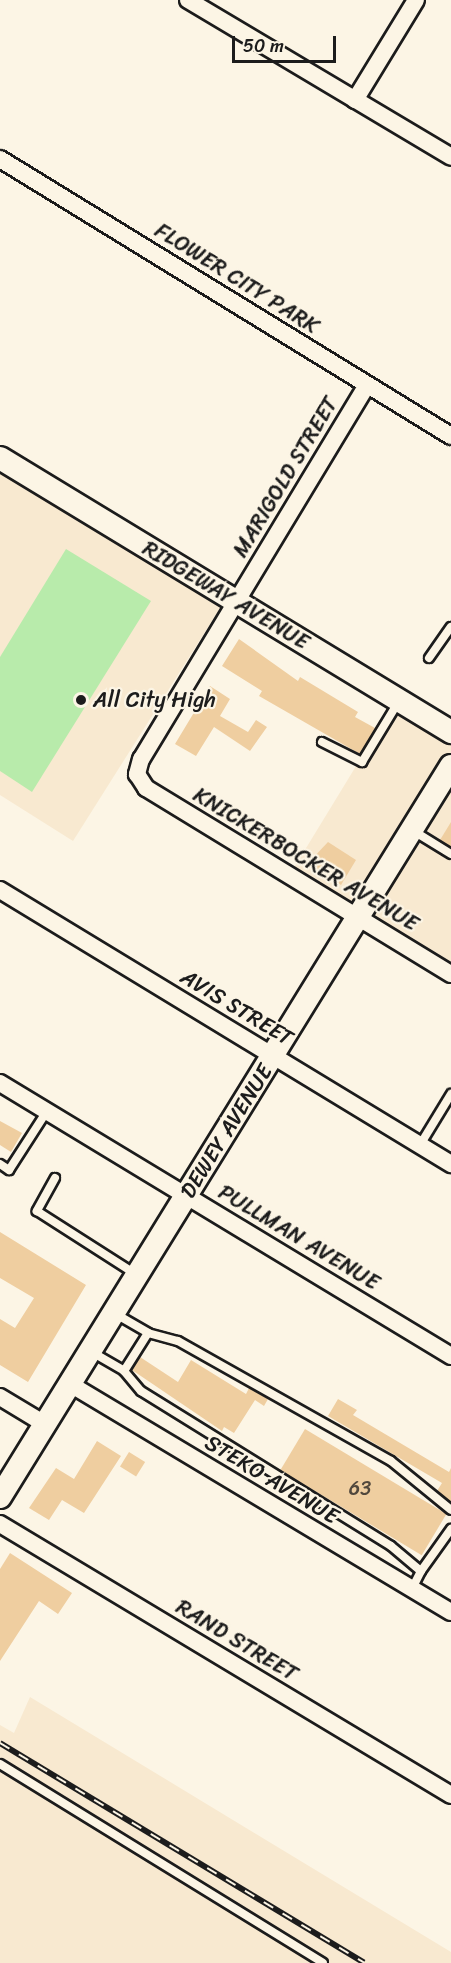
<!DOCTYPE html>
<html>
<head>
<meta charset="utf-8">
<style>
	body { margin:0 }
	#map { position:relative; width:451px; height:1963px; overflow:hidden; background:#fcf5e5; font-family:Sriracha,sans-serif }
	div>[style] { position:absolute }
	.built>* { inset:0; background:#f8e9d0 }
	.green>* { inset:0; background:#b8ebab }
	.building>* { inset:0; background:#efcea0; transform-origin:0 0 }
	.roads { filter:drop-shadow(2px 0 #1c1c1c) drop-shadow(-2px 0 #1c1c1c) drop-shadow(0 2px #1c1c1c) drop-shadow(0 -2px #1c1c1c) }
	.lane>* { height:8px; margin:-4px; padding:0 4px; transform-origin:4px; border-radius:4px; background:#fcf5e5 }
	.street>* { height:16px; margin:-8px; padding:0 8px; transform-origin:8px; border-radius:8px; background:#fcf5e5 }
	.secondary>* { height:22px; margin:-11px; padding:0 11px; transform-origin:11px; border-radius:11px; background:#fcf5e5 }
	.rail>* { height:6px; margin-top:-3px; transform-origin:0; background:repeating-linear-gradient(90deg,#fcf5e5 0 11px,#1c1c1c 0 22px); box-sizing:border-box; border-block:2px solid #1c1c1c }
	.dots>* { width:16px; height:16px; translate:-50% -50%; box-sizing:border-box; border:3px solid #fcf5e5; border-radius:50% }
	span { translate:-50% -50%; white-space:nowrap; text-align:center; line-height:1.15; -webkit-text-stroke:4.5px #fcf5e5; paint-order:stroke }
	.number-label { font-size:20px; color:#51483d }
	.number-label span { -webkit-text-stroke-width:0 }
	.street-label { font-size:22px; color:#1c1c1c }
	.poi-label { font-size:22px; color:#1c1c1c }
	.left { translate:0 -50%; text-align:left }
	.scale { position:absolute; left:232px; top:36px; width:104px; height:27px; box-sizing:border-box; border:3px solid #1c1c1c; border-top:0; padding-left:8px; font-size:18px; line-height:21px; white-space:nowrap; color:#1c1c1c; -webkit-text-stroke:4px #fcf5e5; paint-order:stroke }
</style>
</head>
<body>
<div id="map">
	<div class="built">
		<div style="clip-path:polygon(0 471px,222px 605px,73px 841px,0 795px)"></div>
		<div style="clip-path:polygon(397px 699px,451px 732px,451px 970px,289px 876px)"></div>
		<div style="clip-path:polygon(30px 1697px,451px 1952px,451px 1963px,0 1963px,0 1725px,14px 1733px)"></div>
	</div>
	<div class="green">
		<div style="clip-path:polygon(66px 549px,151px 601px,32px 792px,0 771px,0 657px)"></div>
	</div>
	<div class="building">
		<div style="clip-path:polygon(239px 639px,298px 681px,300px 677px,358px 712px,355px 717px,375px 728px,360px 754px,259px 696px,262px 691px,222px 666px)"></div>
		<div style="clip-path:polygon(210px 686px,230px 699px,220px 716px,248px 732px,256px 720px,267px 727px,250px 751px,214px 727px,196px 756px,175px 744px)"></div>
		<div style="clip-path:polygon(451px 822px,451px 847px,440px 840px)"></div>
		<div style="clip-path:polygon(328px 842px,356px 860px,341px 885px,313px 867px,311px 860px)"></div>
		<div style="clip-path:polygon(0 1121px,22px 1133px,11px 1152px,0 1145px)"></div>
		<div style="clip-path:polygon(0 1232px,86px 1285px,28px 1382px,0 1365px,0 1319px,15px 1328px,34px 1298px,0 1278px)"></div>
		<div style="clip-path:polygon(140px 1357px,178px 1382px,191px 1360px,246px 1394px,249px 1388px,268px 1399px,264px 1406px,255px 1400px,234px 1433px,224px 1427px,222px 1431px,132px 1370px)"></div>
		<div style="clip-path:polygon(338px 1399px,357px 1410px,353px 1415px,449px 1472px,451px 1468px,451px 1502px,437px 1491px,442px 1483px,328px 1416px)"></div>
		<div style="left:305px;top:1429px;width:165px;height:48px;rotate:31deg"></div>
		<div style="clip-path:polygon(97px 1441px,121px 1456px,84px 1513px,62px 1500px,49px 1520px,29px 1508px,56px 1468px,74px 1479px)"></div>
		<div style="left:129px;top:1452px;width:19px;height:17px;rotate:32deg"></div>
		<div style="clip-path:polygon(10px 1553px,72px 1593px,58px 1614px,39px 1601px,0 1661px,0 1569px)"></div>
	</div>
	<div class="roads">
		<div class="lane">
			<div style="left:429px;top:658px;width:38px;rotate:-55deg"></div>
			<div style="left:322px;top:742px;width:45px;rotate:26.6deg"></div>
			<div style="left:362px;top:762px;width:71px;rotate:-58.8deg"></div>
			<div style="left:412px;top:830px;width:46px;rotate:31.6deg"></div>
			<div style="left:420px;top:1145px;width:60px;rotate:-58.7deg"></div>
			<div style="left:0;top:1164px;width:11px;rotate:34deg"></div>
			<div style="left:9px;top:1170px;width:70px;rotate:-57.2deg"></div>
			<div style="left:55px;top:1178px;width:38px;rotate:119deg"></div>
			<div style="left:37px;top:1211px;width:119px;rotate:32.6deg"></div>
			<div style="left:114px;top:1313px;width:39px;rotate:30deg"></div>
			<div style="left:148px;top:1333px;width:31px;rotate:15deg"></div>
			<div style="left:178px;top:1341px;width:244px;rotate:29.4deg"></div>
			<div style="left:391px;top:1461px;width:77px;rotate:39.2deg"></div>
			<div style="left:90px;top:1351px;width:39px;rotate:30deg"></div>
			<div style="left:124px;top:1371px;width:26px;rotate:50deg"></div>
			<div style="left:141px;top:1391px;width:294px;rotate:31.8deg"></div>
			<div style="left:391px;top:1546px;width:39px;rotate:40deg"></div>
			<div style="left:421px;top:1571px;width:20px;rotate:117deg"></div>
			<div style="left:124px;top:1371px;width:45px;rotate:-57.7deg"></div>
			<div style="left:421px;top:1571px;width:52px;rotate:-54.5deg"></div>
			<div style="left:0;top:1764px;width:379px;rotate:31.6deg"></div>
		</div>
		<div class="street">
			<div style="left:188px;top:0;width:306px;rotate:30.8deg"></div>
			<div style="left:355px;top:100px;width:117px;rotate:-58.6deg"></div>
			<div style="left:0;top:159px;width:529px;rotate:31.56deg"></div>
			<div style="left:367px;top:385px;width:437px;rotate:121.1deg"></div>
			<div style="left:141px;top:759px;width:16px;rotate:105deg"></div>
			<div style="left:137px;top:774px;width:17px;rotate:57deg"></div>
			<div style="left:146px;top:788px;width:357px;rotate:31.4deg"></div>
			<div style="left:0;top:890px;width:528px;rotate:31.28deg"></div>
			<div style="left:0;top:1083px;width:527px;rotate:31.19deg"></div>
			<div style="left:70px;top:1384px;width:444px;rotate:30.9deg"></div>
			<div style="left:0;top:1397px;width:52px;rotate:31deg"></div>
			<div style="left:0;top:1524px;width:526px;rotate:31deg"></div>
		</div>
		<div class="secondary">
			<div style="left:0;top:458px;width:528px;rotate:31.28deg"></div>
			<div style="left:0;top:1497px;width:859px;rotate:-58.33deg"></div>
		</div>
	</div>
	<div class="rail">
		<div style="left:0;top:1743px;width:425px;rotate:31.1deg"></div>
	</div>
	<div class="dots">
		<div style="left:81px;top:700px;background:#1c1c1c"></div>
	</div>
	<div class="number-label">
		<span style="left:360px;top:1488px">63</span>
	</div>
	<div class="street-label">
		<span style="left:237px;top:278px;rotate:32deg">FLOWER CITY PARK</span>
		<span style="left:285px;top:477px;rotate:-59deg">MARIGOLD STREET</span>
		<span style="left:226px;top:595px;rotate:31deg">RIDGEWAY AVENUE</span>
		<span style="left:306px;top:859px;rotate:31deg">KNICKERBOCKER AVENUE</span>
		<span style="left:237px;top:1007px;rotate:31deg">AVIS STREET</span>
		<span style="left:226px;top:1131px;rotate:-58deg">DEWEY AVENUE</span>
		<span style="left:299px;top:1237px;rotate:31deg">PULLMAN AVENUE</span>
		<span style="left:272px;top:1479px;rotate:31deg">STEKO AVENUE</span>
		<span style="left:237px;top:1640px;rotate:31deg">RAND STREET</span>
	</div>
	<div class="poi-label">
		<span class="left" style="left:93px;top:700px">All City High</span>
	</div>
	<div class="scale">50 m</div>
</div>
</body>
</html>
